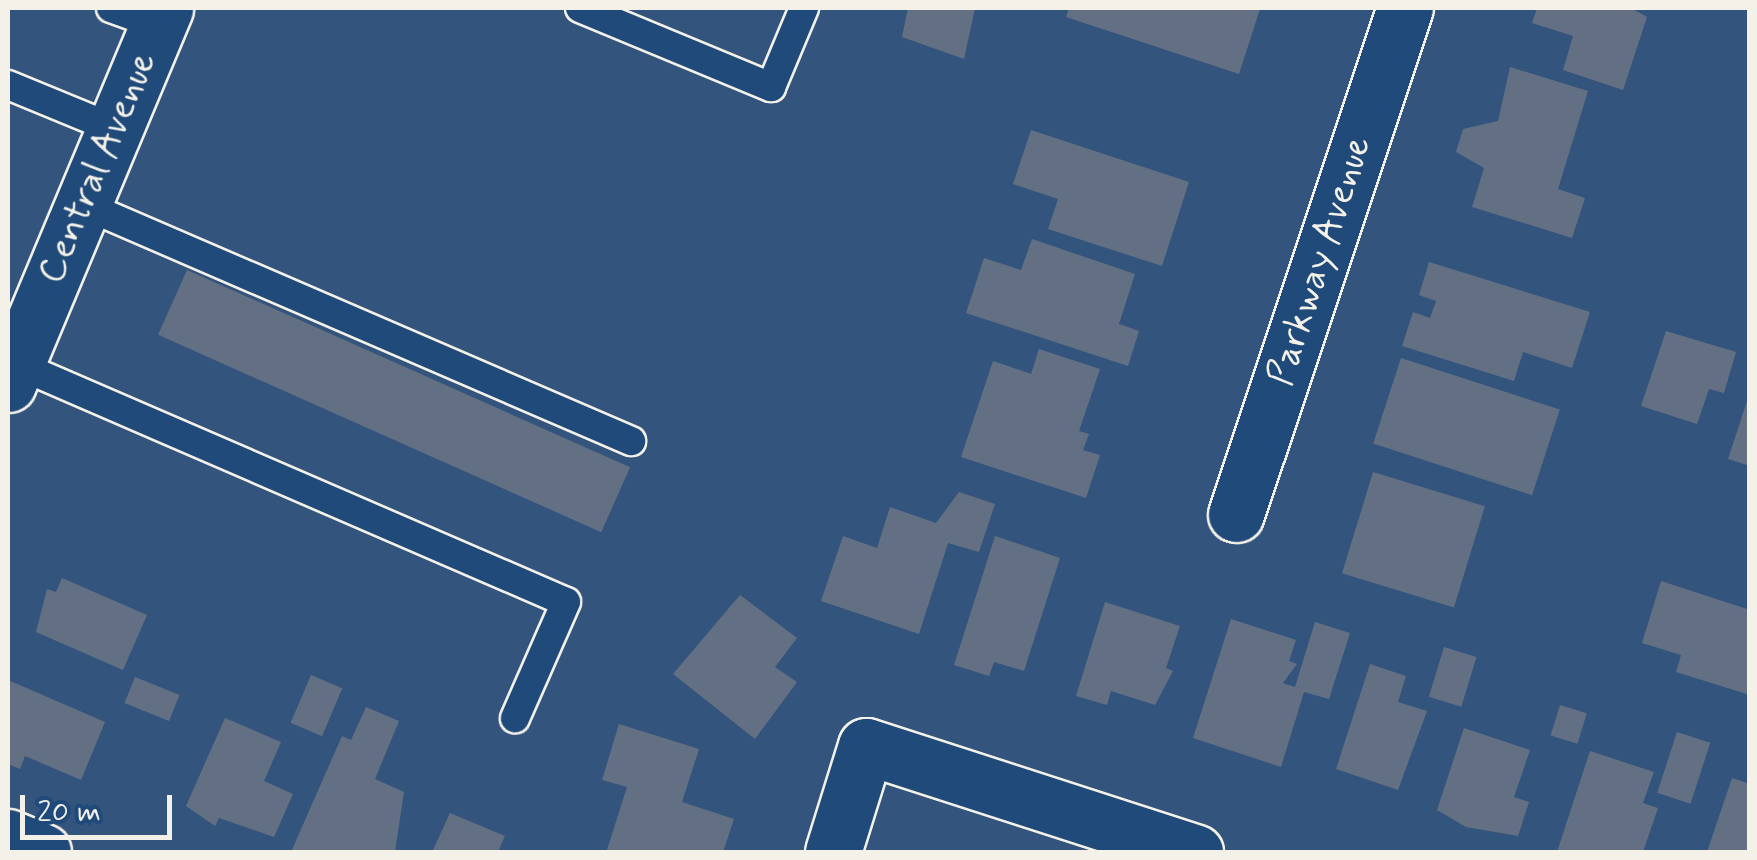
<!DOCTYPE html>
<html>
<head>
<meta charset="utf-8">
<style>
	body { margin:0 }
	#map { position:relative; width:1757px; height:860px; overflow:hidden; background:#33557d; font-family:Mynerve,sans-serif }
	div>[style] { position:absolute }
	.building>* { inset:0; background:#637083; transform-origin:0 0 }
	.roads { filter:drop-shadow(2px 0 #f4f1e8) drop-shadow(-2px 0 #f4f1e8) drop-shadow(0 2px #f4f1e8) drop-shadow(0 -2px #f4f1e8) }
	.service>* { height:28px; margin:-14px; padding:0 14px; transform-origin:14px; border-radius:14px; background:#1f4a7a }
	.minor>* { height:55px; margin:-27.5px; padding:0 27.5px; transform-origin:27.5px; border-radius:27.5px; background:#1f4a7a }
	.secondary>* { height:55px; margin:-27.5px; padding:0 27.5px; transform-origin:27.5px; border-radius:27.5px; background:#1f4a7a }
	span { translate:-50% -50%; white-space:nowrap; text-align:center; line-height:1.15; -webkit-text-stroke:10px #1f4a7a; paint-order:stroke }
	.street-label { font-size:38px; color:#f4f1e8 }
	.frame { position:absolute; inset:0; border:10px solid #f4f1e8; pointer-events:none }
	.scale { position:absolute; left:20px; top:795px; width:152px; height:45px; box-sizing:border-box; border:5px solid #f4f1e8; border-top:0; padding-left:12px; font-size:30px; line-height:35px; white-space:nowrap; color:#f4f1e8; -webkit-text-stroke:8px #1f4a7a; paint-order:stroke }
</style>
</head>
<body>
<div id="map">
	<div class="building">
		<div style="clip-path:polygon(908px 8px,975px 8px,964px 59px,902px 37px)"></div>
		<div style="clip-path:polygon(1069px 8px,1255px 8px,1260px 9px,1239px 74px,1066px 17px)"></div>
		<div style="clip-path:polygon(1537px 8px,1631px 8px,1647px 17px,1623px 90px,1563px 70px,1573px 36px,1532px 23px)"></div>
		<div style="clip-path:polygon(1510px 67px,1588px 91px,1558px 189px,1585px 198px,1572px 238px,1472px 207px,1484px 168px,1456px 152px,1463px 129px,1498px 121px)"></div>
		<div style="clip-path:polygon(1031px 130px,1189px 182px,1162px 266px,1048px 229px,1058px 199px,1013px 184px)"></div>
		<div style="clip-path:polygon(1032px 239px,1135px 274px,1119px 324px,1139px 331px,1128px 366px,966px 313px,984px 258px,1021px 270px)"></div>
		<div style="clip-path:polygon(1429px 262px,1590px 312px,1572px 368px,1523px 352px,1514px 381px,1402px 346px,1413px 312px,1430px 318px,1436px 301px,1419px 295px)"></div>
		<div style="left:187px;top:270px;width:485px;height:71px;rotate:24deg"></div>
		<div style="clip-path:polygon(1666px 331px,1736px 352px,1724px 393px,1709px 389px,1697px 424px,1641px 406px)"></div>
		<div style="clip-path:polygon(1039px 349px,1100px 369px,1079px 431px,1089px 434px,1083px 450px,1100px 455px,1086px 498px,961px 457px,993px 361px,1031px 374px)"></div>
		<div style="left:1401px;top:358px;width:167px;height:90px;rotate:18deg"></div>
		<div style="clip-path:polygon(1749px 395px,1750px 396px,1750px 466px,1728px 459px)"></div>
		<div style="left:1373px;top:472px;width:117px;height:106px;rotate:17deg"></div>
		<div style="clip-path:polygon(959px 492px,995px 504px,979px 552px,948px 543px,919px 634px,821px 601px,843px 536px,877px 548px,890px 507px,936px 523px)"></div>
		<div style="clip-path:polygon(995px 536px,1060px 558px,1024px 671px,994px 662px,989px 676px,954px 665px)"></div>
		<div style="clip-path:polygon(62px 578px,147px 615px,123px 670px,36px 632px,47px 589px,56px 592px)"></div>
		<div style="clip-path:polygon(1661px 581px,1750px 610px,1750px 695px,1676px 672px,1681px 655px,1642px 643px)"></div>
		<div style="clip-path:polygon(740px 595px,797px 638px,775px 667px,797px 682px,755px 739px,673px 674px)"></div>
		<div style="clip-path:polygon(1105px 602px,1180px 626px,1166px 668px,1173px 671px,1155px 705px,1111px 691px,1107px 705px,1076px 696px)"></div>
		<div style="clip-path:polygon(1231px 619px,1296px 640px,1289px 661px,1297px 664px,1283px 683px,1295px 687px,1315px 622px,1350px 633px,1329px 699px,1304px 692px,1281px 767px,1193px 738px)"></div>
		<div style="left:1444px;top:647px;width:34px;height:52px;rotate:17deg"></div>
		<div style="clip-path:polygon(1370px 664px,1406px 676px,1398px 702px,1427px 711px,1398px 790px,1336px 769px)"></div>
		<div style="left:311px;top:675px;width:34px;height:52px;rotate:23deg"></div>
		<div style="left:135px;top:677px;width:48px;height:28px;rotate:22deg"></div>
		<div style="clip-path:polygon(8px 680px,105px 722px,81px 780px,25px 756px,20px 769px,8px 764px)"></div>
		<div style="left:1560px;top:705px;width:28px;height:32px;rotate:17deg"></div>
		<div style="clip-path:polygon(366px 707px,399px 721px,375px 779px,404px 792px,395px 852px,291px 852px,342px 736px,351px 740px)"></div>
		<div style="clip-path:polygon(225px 718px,281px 742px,264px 781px,293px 794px,274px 837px,219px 818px,215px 826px,186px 806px)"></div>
		<div style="clip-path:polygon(619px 724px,699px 749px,682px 802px,734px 819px,723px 852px,607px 850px,627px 787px,602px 780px)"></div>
		<div style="clip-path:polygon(1464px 728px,1530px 750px,1514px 797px,1529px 802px,1518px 836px,1466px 827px,1437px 810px)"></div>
		<div style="left:1677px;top:732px;width:35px;height:64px;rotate:18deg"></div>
		<div style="clip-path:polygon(1590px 751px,1654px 772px,1643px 803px,1658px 808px,1643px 852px,1557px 852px)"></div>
		<div style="clip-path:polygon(1732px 778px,1750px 784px,1750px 852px,1707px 852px)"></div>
		<div style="clip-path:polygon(450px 813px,505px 836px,498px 852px,432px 852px)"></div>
	</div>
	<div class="roads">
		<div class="service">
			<div style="left:111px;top:8px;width:50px;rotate:19.9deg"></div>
			<div style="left:580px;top:8px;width:207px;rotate:22.5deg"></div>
			<div style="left:771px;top:87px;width:86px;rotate:-67.3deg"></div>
			<div style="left:8px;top:85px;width:116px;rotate:22.4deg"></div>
			<div style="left:84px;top:205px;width:596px;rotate:23.34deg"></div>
			<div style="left:16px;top:364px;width:599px;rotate:23.4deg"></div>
			<div style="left:566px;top:602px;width:127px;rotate:113.7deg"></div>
		</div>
		<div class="minor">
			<div style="left:1236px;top:514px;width:533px;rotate:-71.53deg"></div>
			<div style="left:8px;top:837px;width:38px;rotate:23deg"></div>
			<div style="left:833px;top:852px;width:111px;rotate:-72.7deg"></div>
			<div style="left:866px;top:746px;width:346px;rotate:17.9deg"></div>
		</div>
		<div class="secondary">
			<div style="left:8px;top:384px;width:407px;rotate:-67.3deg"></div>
		</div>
	</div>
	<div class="street-label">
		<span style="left:98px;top:168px;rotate:-67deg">Central Avenue</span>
		<span style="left:1320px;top:261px;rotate:-72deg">Parkway Avenue</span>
	</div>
	<div class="frame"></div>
	<div class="scale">20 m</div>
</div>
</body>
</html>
